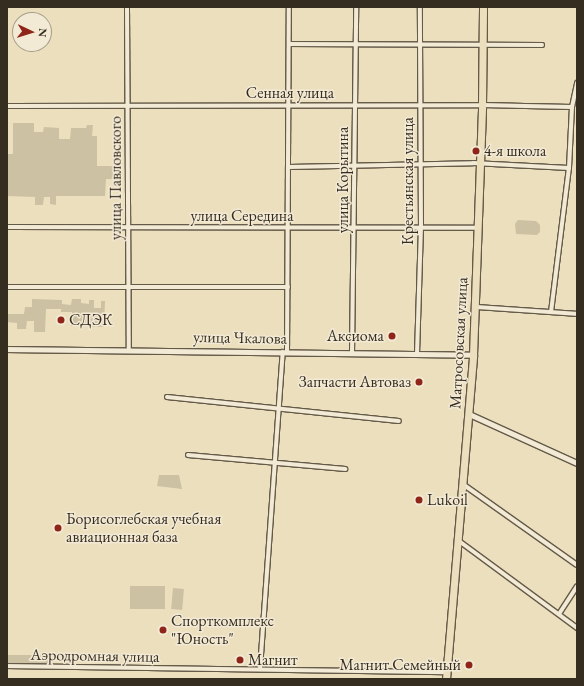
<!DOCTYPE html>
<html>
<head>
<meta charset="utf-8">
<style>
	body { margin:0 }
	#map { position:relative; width:584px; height:686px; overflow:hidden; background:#ecdfbe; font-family:"EB Garamond",serif }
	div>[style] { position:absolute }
	.green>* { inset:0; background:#cdc1a3; transform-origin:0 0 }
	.roads { filter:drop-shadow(1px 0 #645a48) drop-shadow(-1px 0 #645a48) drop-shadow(0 1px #645a48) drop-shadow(0 -1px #645a48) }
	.minor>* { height:4px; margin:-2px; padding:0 2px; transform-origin:2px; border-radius:2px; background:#f3ead5 }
	.tertiary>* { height:5px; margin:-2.5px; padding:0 2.5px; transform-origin:2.5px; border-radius:2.5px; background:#f3ead5 }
	.trunk>* { height:7px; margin:-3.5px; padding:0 3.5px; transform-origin:3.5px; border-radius:3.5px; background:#ecdfbe }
	.dots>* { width:11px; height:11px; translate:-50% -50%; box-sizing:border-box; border:2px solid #f3ead5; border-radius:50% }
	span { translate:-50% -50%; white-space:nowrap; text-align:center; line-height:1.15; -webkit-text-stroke:3px #f3ead5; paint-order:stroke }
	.street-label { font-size:16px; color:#362d21 }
	.poi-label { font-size:16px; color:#362d21 }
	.left { translate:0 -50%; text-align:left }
	.right { translate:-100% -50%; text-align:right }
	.frame { position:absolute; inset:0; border:8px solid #362d21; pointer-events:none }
	.north { position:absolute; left:12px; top:12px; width:40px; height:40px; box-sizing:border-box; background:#f3ead5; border:1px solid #a79e8d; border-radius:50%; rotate:94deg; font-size:11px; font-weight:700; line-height:16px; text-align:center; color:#362d21 }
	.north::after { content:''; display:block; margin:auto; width:14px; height:18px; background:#8f2418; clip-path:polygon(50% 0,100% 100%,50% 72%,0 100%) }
</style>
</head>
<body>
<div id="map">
	<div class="green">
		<div style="clip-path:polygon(13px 123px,34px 123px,34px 132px,43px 132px,44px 127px,59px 128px,59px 139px,70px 139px,71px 128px,86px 128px,87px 125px,93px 125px,92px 136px,97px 136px,97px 166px,113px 166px,113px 179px,106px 179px,105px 196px,56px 196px,56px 205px,50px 204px,50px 197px,44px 197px,43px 205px,35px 205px,35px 197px,7px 196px,7px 154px,13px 154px)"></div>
		<div style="clip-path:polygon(518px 220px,536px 221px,540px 225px,540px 232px,537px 235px,516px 234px,515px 224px)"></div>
		<div style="clip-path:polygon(32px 299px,62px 300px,62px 304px,71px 305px,72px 299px,81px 299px,81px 303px,89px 304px,89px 300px,94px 300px,94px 308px,101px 308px,101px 301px,105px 301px,104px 327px,71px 326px,72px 312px,61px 312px,61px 309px,46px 309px,45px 332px,34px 332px,34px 321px,27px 321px,26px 329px,17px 329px,17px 323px,7px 322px,7px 314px,24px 314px,25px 307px,32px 307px)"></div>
		<div style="clip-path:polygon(159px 475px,179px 475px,182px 489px,157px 486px)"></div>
		<div style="left:130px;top:586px;width:35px;height:23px"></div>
		<div style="left:173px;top:588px;width:11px;height:21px;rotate:5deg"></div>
		<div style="left:7px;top:655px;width:45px;height:8px"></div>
	</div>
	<div class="roads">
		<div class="minor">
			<div style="left:127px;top:7px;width:343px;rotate:89.7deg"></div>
			<div style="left:289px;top:44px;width:253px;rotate:0.2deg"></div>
			<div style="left:7px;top:106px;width:475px;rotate:-0.1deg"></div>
			<div style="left:482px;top:105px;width:90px;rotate:1.3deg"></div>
			<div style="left:289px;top:167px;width:184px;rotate:-1.2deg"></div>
			<div style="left:473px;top:163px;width:96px;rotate:3deg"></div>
			<div style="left:7px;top:227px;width:471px;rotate:0.1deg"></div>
			<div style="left:7px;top:287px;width:281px"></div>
			<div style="left:475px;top:307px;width:102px;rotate:3.9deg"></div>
			<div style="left:551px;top:312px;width:145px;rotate:-82.9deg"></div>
			<div style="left:569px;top:168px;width:61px;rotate:-87.2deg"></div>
			<div style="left:572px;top:107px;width:25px;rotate:-78deg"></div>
			<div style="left:287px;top:352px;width:345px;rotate:-89.7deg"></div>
			<div style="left:352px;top:353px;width:346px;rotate:-89.3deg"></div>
			<div style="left:417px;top:354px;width:127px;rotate:-88.2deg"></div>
			<div style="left:421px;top:227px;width:220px;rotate:-90.3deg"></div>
			<div style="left:167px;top:397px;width:233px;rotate:5.9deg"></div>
			<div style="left:188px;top:455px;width:158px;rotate:5.1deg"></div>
			<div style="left:464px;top:485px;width:138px;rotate:35.3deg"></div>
			<div style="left:459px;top:541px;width:147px;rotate:36.4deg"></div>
			<div style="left:559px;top:614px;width:33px;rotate:-57deg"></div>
			<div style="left:7px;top:666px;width:439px;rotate:0.8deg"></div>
			<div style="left:260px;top:669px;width:318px;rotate:-85.9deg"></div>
		</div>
		<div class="tertiary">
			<div style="left:7px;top:349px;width:466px;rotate:0.7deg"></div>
			<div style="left:469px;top:414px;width:119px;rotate:24.4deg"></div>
		</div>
		<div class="trunk">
			<div style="left:446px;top:679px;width:325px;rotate:-85.2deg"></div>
			<div style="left:473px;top:355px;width:250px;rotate:-87.9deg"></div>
			<div style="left:482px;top:105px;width:98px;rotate:-89.4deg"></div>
		</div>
	</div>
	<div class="dots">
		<div style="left:476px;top:151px;background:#8f2418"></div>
		<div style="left:61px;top:320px;background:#8f2418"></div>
		<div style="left:392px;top:336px;background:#8f2418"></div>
		<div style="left:419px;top:382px;background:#8f2418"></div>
		<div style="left:419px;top:500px;background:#8f2418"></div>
		<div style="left:58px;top:528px;background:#8f2418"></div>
		<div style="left:163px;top:630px;background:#8f2418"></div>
		<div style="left:240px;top:660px;background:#8f2418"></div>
		<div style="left:469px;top:665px;background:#8f2418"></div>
	</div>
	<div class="street-label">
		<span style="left:290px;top:93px">Сенная улица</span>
		<span style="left:116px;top:178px;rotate:-90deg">улица Павловского</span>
		<span style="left:343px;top:180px;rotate:-90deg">улица Корытина</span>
		<span style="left:408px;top:181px;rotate:-90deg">Крестьянская улица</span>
		<span style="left:242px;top:216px">улица Середина</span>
		<span style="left:240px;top:338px;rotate:1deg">улица Чкалова</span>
		<span style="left:459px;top:343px;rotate:-87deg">Матросовская улица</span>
		<span style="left:95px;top:656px;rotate:1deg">Аэродромная улица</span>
	</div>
	<div class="poi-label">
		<span class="left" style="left:484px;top:151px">4-я школа</span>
		<span class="left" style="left:69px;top:320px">СДЭК</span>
		<span class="right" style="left:384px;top:336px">Аксиома</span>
		<span class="right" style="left:411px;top:382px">Запчасти Автоваз</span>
		<span class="left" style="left:427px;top:500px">Lukoil</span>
		<span class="left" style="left:66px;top:528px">Борисоглебская учебная<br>авиационная база</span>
		<span class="left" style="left:171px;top:630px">Спорткомплекс<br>"Юность"</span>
		<span class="left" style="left:248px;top:660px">Магнит</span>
		<span class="right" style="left:461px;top:665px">Магнит Семейный</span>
	</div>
	<div class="frame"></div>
	<div class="north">N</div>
</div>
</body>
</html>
